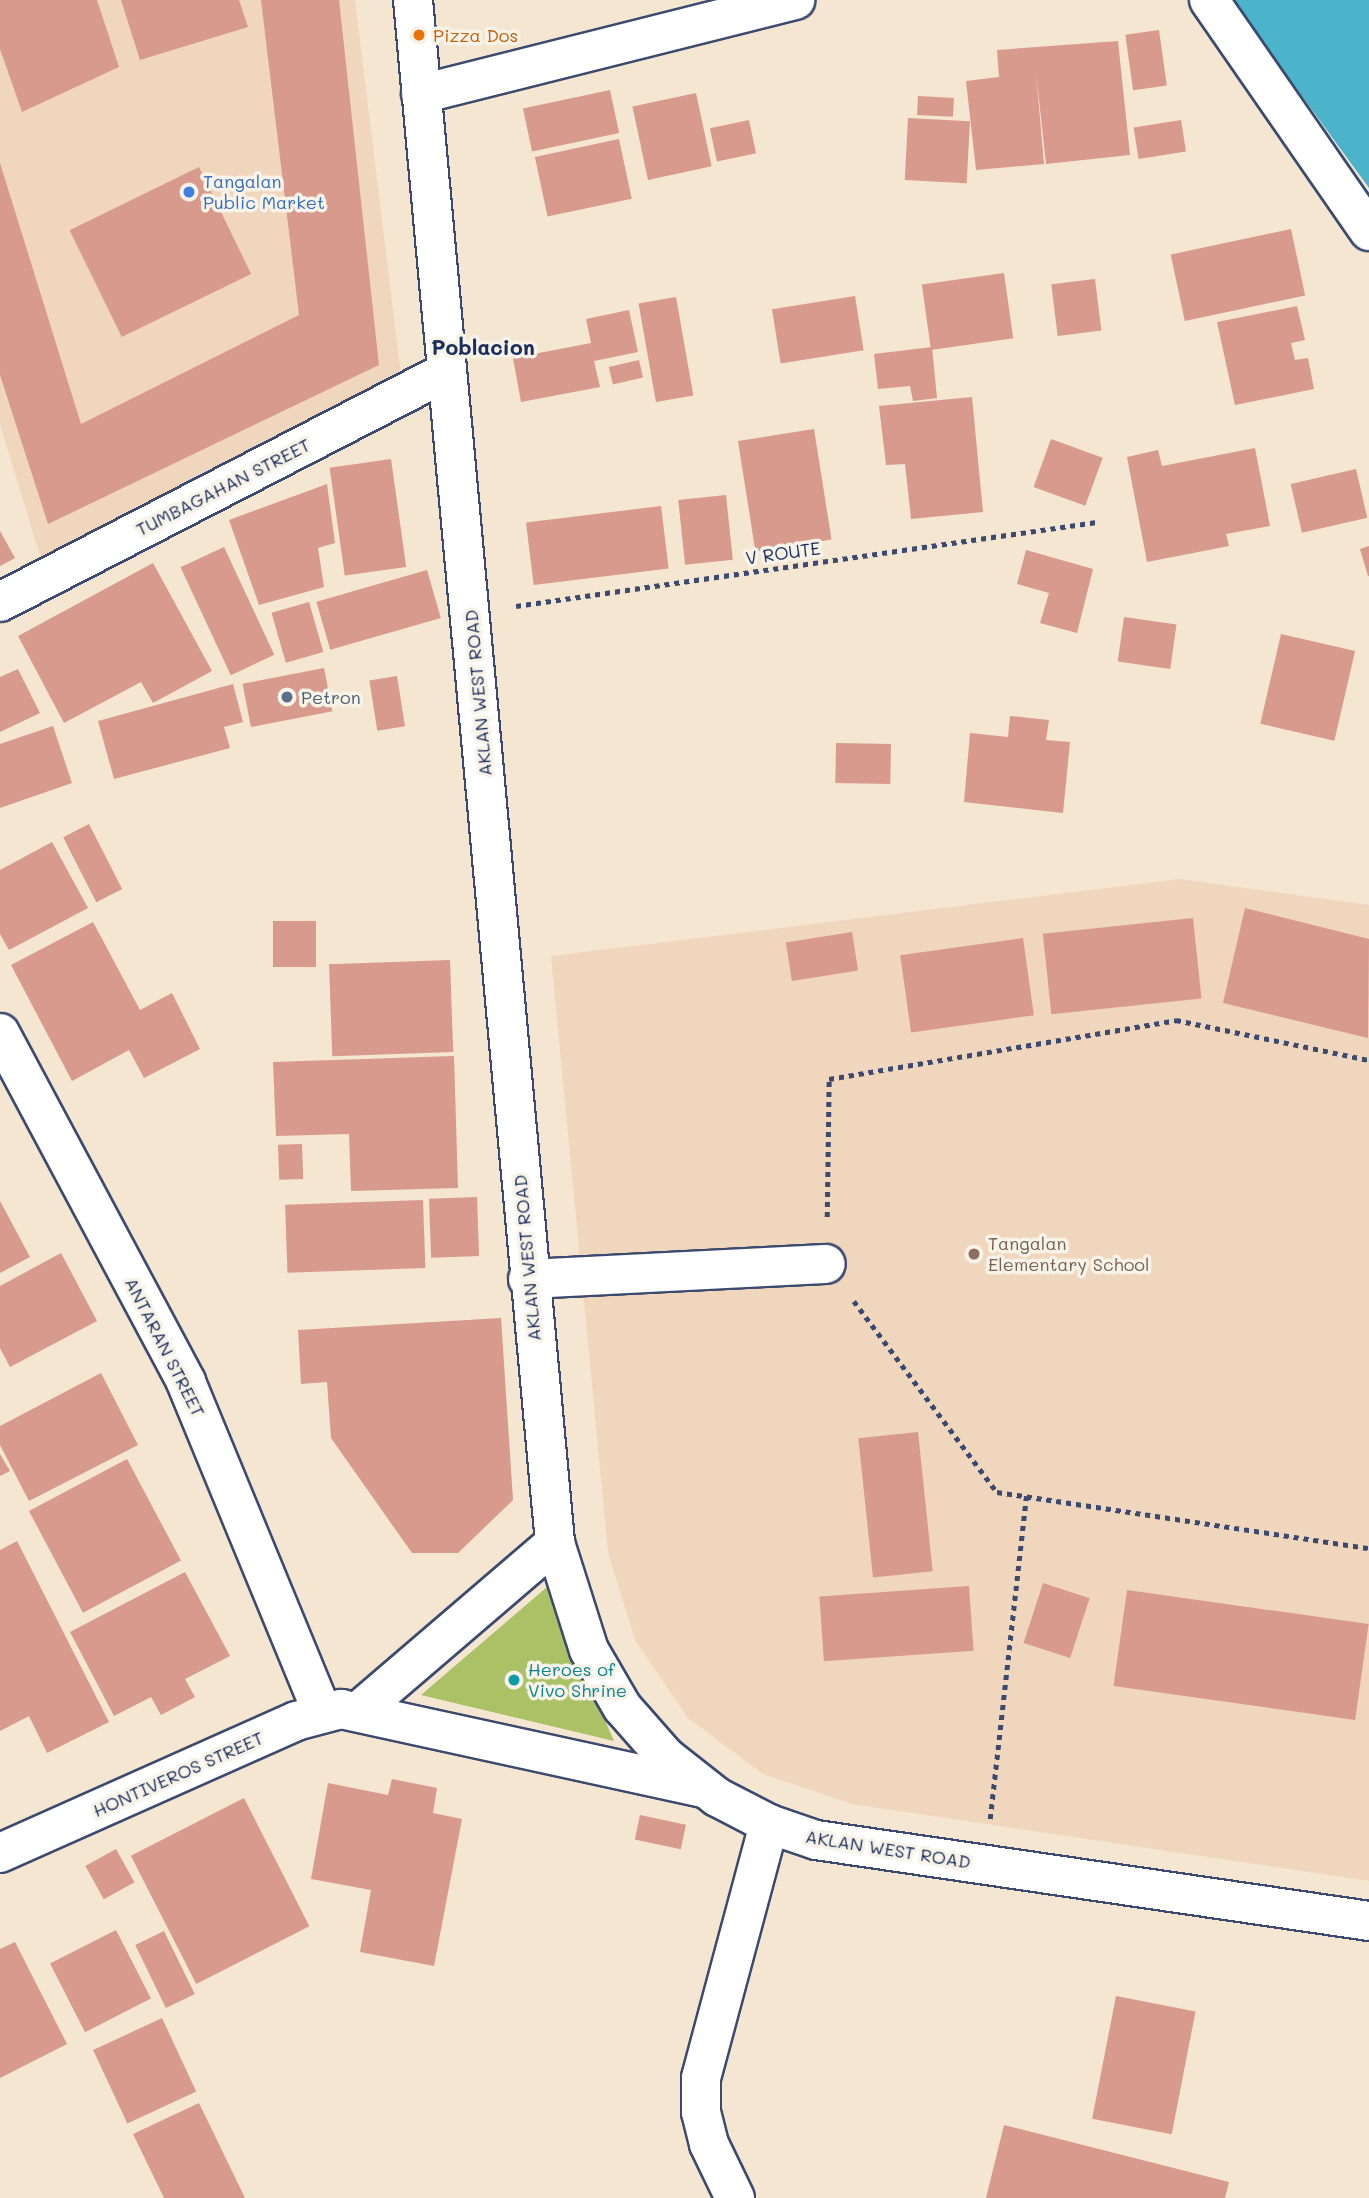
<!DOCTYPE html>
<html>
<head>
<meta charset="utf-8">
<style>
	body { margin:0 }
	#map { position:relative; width:1369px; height:2198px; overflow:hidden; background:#f4e6d1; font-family:Mali,sans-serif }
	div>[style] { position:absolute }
	.built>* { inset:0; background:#f0d6bc }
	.green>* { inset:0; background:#aac166 }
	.water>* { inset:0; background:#4cb4ca }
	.building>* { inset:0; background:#d79a8d; transform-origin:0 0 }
	.path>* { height:4.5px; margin-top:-2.25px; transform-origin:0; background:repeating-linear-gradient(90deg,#3c4a6f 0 5px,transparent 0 10px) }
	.roads { filter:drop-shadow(2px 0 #3c4a6f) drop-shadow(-2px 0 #3c4a6f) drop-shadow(0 2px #3c4a6f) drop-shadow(0 -2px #3c4a6f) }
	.minor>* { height:38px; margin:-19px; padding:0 19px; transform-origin:19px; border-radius:19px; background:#fff }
	.major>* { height:38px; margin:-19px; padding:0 19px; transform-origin:19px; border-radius:19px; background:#fff }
	.dots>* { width:19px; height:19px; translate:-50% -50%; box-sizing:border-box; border:4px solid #f7f3e8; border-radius:50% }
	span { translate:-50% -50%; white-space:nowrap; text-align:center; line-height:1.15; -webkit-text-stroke:7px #f7f3e8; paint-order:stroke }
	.food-label { font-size:18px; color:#c56008 }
	.left { translate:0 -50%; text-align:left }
	.shop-label { font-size:18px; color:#366cbe }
	.street-label { font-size:18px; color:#1b2f5e }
	.service-label { font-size:18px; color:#4e5e75 }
	.education-label { font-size:18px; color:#785e54 }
	.culture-label { font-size:18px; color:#0d838f }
	.quarter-label { font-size:21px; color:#1b2f5e; font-weight:700 }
</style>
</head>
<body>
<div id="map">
	<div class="built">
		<div style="clip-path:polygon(0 0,355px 0,402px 383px,44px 569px,0 424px)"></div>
		<div style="clip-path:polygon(1180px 879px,1369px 905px,1369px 1881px,852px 1804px,763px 1774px,688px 1718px,635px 1640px,608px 1552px,551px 956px)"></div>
	</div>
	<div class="green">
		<div style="clip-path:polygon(547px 1587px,614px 1741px,421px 1695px)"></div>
	</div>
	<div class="water">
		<div style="clip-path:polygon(1232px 0,1369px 0,1369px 188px)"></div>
	</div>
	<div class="building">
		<div style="clip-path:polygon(0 0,97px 0,119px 67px,22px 112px,0 49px)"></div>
		<div style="clip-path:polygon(121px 0,239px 0,248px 27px,140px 60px)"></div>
		<div style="clip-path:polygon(261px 0,339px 0,379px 365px,48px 524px,0 375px,0 163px,81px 424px,299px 315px)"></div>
		<div style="left:1159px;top:30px;width:56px;height:34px;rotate:82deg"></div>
		<div style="clip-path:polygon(1118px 41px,1130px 155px,1046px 164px,1036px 72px,1044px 164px,976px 170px,966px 81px,999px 77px,997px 50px)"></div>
		<div style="left:610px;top:90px;width:44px;height:89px;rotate:78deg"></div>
		<div style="left:696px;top:93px;width:75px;height:65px;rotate:78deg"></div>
		<div style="left:918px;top:96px;width:36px;height:19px;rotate:3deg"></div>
		<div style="left:908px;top:118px;width:62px;height:62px;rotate:3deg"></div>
		<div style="left:749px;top:120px;width:34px;height:40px;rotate:78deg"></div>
		<div style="left:1181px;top:120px;width:32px;height:48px;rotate:81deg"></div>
		<div style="left:619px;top:139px;width:61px;height:86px;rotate:78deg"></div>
		<div style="left:199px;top:167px;width:119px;height:144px;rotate:64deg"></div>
		<div style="left:1291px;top:229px;width:68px;height:123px;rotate:78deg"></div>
		<div style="left:1004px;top:273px;width:66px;height:83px;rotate:82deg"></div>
		<div style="left:1095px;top:279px;width:52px;height:44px;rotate:83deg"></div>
		<div style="left:855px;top:296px;width:55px;height:84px;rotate:81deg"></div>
		<div style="left:676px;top:297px;width:100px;height:38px;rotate:80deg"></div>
		<div style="clip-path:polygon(1297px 306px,1305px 340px,1291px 343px,1295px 360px,1308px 358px,1314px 389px,1235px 405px,1217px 322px)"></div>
		<div style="clip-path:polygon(629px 310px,638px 352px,594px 361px,600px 387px,521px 402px,513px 358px,591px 343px,586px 319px)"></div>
		<div style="clip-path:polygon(932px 347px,937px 398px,913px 401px,910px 386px,878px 389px,874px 354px)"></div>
		<div style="left:639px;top:360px;width:18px;height:31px;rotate:77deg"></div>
		<div style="clip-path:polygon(972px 397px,983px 512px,911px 519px,905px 464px,886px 465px,879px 406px)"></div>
		<div style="left:814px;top:429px;width:112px;height:77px;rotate:81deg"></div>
		<div style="left:1051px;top:439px;width:55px;height:51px;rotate:20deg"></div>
		<div style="clip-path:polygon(1255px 448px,1270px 526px,1226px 534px,1229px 546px,1147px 562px,1127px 457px,1158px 450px,1162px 466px)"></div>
		<div style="left:391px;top:459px;width:109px;height:62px;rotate:82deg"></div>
		<div style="left:1356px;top:469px;width:50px;height:67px;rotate:77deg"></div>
		<div style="clip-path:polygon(327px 484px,335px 543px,318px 548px,324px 587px,259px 605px,229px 520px)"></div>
		<div style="left:726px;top:495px;width:65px;height:48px;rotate:84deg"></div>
		<div style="left:661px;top:506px;width:63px;height:136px;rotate:83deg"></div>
		<div style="clip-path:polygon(0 531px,15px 558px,0 566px)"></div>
		<div style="clip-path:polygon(1369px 546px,1369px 576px,1368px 576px,1360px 549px)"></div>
		<div style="left:224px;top:547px;width:119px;height:48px;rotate:65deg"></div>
		<div style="clip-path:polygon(1026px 550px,1093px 569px,1077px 633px,1040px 623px,1049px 593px,1017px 584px)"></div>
		<div style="clip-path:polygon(153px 563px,212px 671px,153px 703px,141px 682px,64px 723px,18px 636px)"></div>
		<div style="left:427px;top:570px;width:50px;height:115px;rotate:74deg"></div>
		<div style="left:309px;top:602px;width:52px;height:39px;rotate:74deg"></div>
		<div style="left:1124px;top:617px;width:53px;height:45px;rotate:8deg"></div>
		<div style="left:1281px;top:634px;width:76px;height:92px;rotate:13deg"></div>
		<div style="left:324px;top:668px;width:44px;height:83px;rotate:79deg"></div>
		<div style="clip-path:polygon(18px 669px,40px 713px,0 732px,0 677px)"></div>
		<div style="left:397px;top:676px;width:51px;height:28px;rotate:81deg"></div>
		<div style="clip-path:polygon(233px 684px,243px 722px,224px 727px,230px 748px,114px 779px,98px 721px)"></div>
		<div style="clip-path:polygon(1010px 716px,1049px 720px,1046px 740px,1070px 742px,1063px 813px,964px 802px,970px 733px,1008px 737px)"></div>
		<div style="clip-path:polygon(53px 726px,72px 783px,0 808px,0 744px)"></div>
		<div style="left:836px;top:743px;width:55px;height:40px;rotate:1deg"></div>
		<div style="left:89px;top:824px;width:73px;height:29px;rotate:63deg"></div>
		<div style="clip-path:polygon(52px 842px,88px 908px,9px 950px,0 934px,0 870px)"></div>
		<div style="clip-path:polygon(1245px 908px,1369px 939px,1368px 1038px,1223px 1003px)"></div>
		<div style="left:1193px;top:918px;width:81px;height:151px;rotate:84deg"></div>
		<div style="left:273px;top:921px;width:43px;height:46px"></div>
		<div style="clip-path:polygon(93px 922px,140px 1010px,172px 993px,200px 1049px,144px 1078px,129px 1050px,72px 1081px,11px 965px)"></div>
		<div style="left:852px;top:932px;width:39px;height:67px;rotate:81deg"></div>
		<div style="left:1023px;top:938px;width:78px;height:124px;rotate:82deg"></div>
		<div style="left:450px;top:960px;width:92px;height:121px;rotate:88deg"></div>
		<div style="clip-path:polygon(454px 1056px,458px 1188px,351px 1191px,349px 1134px,276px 1136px,273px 1062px)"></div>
		<div style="left:302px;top:1144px;width:35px;height:24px;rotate:88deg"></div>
		<div style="left:477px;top:1197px;width:59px;height:48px;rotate:88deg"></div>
		<div style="left:423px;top:1200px;width:68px;height:138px;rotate:88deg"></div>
		<div style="clip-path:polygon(0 1201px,30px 1257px,0 1273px)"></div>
		<div style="clip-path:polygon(61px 1253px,97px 1321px,10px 1367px,0 1348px,0 1286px)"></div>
		<div style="clip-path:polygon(501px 1318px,513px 1500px,458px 1553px,412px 1553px,331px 1438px,327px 1382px,301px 1384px,298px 1330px)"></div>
		<div style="clip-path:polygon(101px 1373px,138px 1445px,29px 1501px,0 1445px,0 1426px)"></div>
		<div style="left:918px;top:1432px;width:140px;height:60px;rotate:84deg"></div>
		<div style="clip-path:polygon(0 1454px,10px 1471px,0 1476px)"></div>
		<div style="left:127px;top:1459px;width:115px;height:111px;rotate:62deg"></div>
		<div style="clip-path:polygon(17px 1541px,109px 1722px,47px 1753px,29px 1716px,0 1731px,0 1550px)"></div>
		<div style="clip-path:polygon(185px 1572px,230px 1656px,185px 1679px,195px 1697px,161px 1715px,151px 1697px,114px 1716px,70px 1632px)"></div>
		<div style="left:1043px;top:1583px;width:49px;height:63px;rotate:18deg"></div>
		<div style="left:969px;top:1586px;width:65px;height:150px;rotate:86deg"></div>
		<div style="left:1127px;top:1590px;width:244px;height:97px;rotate:8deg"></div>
		<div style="clip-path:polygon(392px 1779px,437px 1788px,433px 1813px,462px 1819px,434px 1966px,360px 1952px,371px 1890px,311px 1879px,328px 1783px,388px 1795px)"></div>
		<div style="left:244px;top:1798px;width:144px;height:127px;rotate:63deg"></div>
		<div style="left:640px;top:1815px;width:47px;height:25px;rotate:12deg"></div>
		<div style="left:116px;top:1849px;width:38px;height:35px;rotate:61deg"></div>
		<div style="left:116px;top:1930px;width:77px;height:74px;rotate:63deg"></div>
		<div style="left:164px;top:1931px;width:70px;height:32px;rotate:64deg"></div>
		<div style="clip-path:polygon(15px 1942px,67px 2044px,0 2078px,0 1949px)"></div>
		<div style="left:1116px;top:1996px;width:81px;height:125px;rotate:11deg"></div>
		<div style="left:162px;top:2018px;width:81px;height:76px;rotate:65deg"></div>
		<div style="clip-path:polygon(199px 2103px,245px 2198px,164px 2198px,133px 2134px)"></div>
		<div style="clip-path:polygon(1004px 2125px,1229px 2182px,1225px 2198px,986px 2198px)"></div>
	</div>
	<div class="path">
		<div style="left:516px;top:606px;width:587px;rotate:-8.23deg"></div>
		<div style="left:827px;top:1217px;width:138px;rotate:-89.2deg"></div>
		<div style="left:829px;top:1079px;width:352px;rotate:-9.6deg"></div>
		<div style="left:1176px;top:1020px;width:197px;rotate:11.7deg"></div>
		<div style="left:854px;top:1301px;width:239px;rotate:53.2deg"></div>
		<div style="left:997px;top:1492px;width:376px;rotate:8.6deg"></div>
		<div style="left:990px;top:1819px;width:325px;rotate:-83.6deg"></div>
	</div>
	<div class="roads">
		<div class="minor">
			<div style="left:1209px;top:0;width:281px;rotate:55.3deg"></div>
			<div style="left:421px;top:94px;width:386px;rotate:-14.1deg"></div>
			<div style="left:0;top:602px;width:502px;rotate:-27.28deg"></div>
			<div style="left:0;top:1033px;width:395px;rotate:61.9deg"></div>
			<div style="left:186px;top:1382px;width:357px;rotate:67.6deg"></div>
			<div style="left:528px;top:1279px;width:298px;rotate:-2.9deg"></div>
			<div style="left:360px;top:1710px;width:257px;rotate:-40.6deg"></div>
			<div style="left:0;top:1853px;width:324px;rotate:-24deg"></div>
			<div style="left:296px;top:1721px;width:47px;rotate:-14.9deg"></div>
			<div style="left:341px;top:1709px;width:371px;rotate:12.3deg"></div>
			<div style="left:735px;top:2198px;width:60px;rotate:-115.7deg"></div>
			<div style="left:709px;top:2144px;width:33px;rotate:-104deg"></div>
			<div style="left:701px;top:2112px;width:34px;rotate:-90deg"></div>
			<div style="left:701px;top:2078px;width:263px;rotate:-75deg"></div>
		</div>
		<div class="major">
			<div style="left:413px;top:0;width:1550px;rotate:84.74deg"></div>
			<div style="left:555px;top:1543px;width:112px;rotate:72.4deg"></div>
			<div style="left:589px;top:1650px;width:66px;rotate:59.9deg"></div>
			<div style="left:622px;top:1707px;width:67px;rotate:48.7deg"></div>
			<div style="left:666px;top:1757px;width:65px;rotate:38.1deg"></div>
			<div style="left:717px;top:1797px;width:59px;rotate:27.4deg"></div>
			<div style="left:769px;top:1824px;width:50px;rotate:18.8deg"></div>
			<div style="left:816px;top:1840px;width:559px;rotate:8.33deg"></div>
		</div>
	</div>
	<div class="dots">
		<div style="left:419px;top:35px;background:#e8710a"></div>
		<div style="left:189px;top:192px;background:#3f7fe0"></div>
		<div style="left:287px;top:697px;background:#5c6f8a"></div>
		<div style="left:974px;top:1254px;background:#8d6e63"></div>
		<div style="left:514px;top:1680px;background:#0f9aa8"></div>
	</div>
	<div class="food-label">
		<span class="left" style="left:433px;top:35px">Pizza Dos</span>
	</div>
	<div class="shop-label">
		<span class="left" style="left:203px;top:192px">Tangalan<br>Public Market</span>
	</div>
	<div class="street-label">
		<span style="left:223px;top:487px;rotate:-27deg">TUMBAGAHAN STREET</span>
		<span style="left:783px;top:553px;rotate:-8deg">V ROUTE</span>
		<span style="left:478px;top:693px;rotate:-95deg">AKLAN WEST ROAD</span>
		<span style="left:527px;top:1258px;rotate:-95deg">AKLAN WEST ROAD</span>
		<span style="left:165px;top:1347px;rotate:63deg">ANTARAN STREET</span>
		<span style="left:178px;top:1774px;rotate:-24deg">HONTIVEROS STREET</span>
		<span style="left:888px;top:1849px;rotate:9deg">AKLAN WEST ROAD</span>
	</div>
	<div class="service-label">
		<span class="left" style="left:301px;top:697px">Petron</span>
	</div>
	<div class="education-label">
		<span class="left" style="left:988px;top:1254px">Tangalan<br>Elementary School</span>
	</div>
	<div class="culture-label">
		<span class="left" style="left:528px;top:1680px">Heroes of<br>Vivo Shrine</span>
	</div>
	<div class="quarter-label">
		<span style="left:483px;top:347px">Poblacion</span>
	</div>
</div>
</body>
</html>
